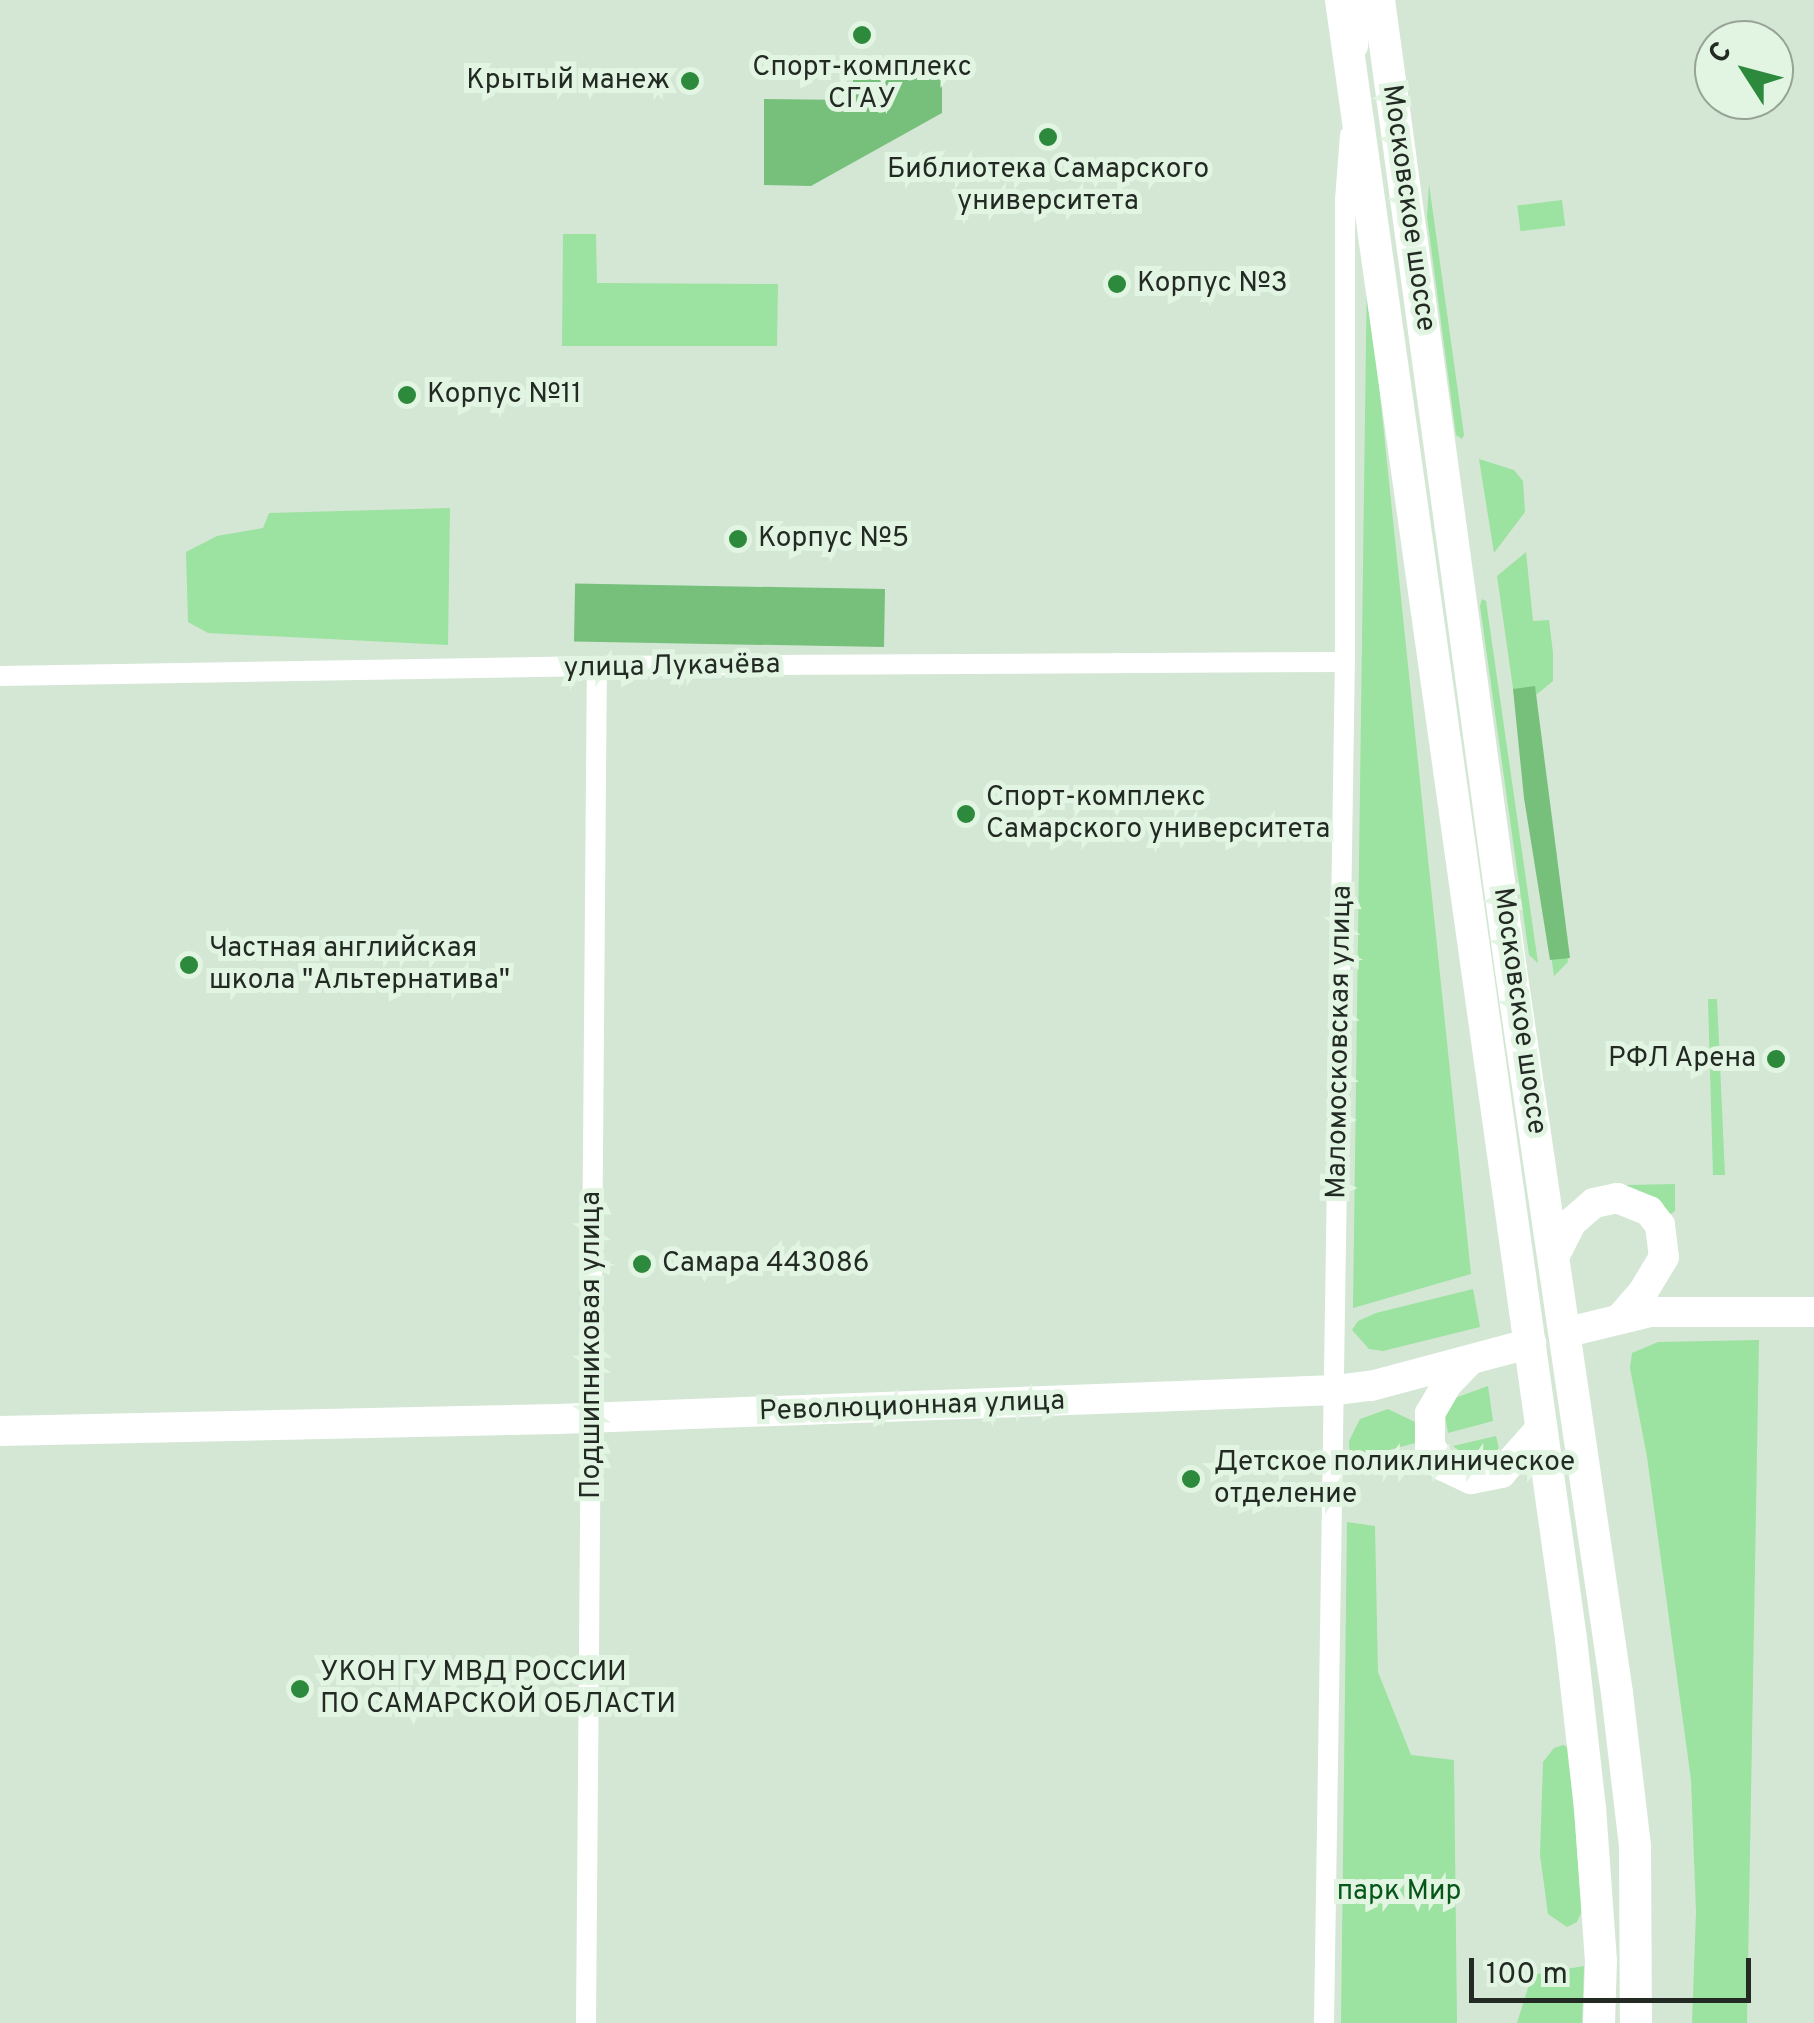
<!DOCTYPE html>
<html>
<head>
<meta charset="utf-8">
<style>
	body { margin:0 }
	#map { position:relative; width:1814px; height:2023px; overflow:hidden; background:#d4e7d5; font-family:Overpass,sans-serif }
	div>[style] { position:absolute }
	.green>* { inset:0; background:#9ce2a0; transform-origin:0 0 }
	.forest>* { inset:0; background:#77c07c; transform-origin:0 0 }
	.street>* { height:20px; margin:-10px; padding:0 10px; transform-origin:10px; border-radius:10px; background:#fff }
	.secondary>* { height:30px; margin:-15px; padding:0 15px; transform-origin:15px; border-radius:15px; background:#fff }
	.primary>* { height:32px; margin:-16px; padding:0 16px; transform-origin:16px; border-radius:16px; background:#fff }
	.dots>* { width:28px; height:28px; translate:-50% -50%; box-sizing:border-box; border:5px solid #e2f4e2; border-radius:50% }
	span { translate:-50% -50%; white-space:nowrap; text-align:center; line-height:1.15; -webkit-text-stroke:10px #e2f4e2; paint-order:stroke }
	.poi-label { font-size:28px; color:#232a24 }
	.right { translate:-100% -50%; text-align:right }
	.left { translate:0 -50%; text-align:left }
	.street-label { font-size:28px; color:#232a24 }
	.park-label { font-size:28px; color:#055819 }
	.north { position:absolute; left:1694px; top:20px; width:100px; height:100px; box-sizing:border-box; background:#e2f4e2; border:2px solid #96a396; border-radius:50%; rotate:306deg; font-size:28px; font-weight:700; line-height:40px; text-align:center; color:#232a24 }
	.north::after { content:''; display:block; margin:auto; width:35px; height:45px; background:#2d893b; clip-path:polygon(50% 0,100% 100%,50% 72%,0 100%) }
	.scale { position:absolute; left:1469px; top:1958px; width:282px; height:45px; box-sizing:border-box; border:5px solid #232a24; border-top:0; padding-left:12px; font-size:30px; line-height:35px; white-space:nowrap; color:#232a24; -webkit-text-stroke:8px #e2f4e2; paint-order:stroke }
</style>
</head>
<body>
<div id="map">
	<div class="green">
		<div style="clip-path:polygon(1429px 184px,1464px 435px,1462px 439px,1456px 435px,1427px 217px)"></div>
		<div style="left:1562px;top:200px;width:26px;height:45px;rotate:83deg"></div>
		<div style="clip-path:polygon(563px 234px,596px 234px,597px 283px,778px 284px,777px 346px,562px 346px)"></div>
		<div style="clip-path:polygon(1367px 269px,1471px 1274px,1353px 1308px)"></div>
		<div style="clip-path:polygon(1479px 459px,1514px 470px,1523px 481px,1525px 512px,1494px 553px)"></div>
		<div style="clip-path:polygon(450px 508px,448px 645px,208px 633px,188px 622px,186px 552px,217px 536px,263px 528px,269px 513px)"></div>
		<div style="clip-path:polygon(1526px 552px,1533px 621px,1549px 620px,1553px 653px,1553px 681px,1531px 699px,1568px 962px,1554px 976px,1497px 576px)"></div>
		<div style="clip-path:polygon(1482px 599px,1486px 601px,1538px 963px,1529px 955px,1480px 606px)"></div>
		<div style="clip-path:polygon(1708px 999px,1717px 999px,1725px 1175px,1713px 1175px)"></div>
		<div style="clip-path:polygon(1675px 1184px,1675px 1211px,1669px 1215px,1628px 1194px,1627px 1185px)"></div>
		<div style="clip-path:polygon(1473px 1289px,1480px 1327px,1383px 1351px,1369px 1349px,1352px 1330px,1358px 1321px,1376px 1313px)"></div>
		<div style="clip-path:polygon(1759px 1340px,1747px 2023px,1692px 2023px,1696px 1912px,1691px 1780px,1647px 1457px,1630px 1368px,1632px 1353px,1658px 1342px)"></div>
		<div style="clip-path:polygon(1488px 1386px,1493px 1421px,1448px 1433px,1445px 1415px,1452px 1399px)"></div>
		<div style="clip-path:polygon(1388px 1409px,1415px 1422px,1427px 1440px,1350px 1460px,1349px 1441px,1360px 1419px)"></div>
		<div style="clip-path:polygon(1496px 1436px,1501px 1458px,1471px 1459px,1453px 1446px)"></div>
		<div style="clip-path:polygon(1347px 1522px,1375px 1526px,1378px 1672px,1411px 1755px,1454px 1760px,1457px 2023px,1341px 2023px)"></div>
		<div style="clip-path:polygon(1563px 1745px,1569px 1748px,1582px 1911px,1577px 1922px,1567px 1927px,1548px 1914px,1540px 1855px,1543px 1762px,1554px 1748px)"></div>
		<div style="clip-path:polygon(1584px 1966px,1582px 2023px,1517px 2023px,1532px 1975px)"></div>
	</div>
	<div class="forest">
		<div style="clip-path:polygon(942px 77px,942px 113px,811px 186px,764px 185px,764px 99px,853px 100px,853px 80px)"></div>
		<div style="left:885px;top:589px;width:58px;height:310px;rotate:91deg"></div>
		<div style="clip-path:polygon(1535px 686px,1570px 958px,1550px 960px,1524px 798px,1513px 689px)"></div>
	</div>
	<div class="street">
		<div style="left:1358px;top:47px;width:46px;rotate:-85deg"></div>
		<div style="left:0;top:676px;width:597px;rotate:-0.96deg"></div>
		<div style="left:597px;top:666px;width:748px;rotate:-0.31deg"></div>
		<div style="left:586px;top:2023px;width:1357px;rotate:-89.54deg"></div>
		<div style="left:1324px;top:2023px;width:1361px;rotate:-89.12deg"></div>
		<div style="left:1345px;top:662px;width:462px;rotate:-90deg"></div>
		<div style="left:1345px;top:200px;width:65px;rotate:-85.6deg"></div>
	</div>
	<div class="secondary">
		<div style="left:1555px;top:1255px;width:37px;rotate:-63deg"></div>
		<div style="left:1572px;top:1222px;width:29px;rotate:-41deg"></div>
		<div style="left:1594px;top:1203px;width:24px;rotate:-12deg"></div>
		<div style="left:1617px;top:1198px;width:35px;rotate:22deg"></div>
		<div style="left:1649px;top:1211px;width:18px;rotate:52deg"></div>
		<div style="left:1660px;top:1225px;width:32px;rotate:83deg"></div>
		<div style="left:1664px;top:1257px;width:41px;rotate:121deg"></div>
		<div style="left:1643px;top:1292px;width:33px;rotate:131deg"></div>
		<div style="left:1568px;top:1332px;width:84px;rotate:-13.7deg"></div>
		<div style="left:1650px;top:1312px;width:164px"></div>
		<div style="left:1469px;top:1361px;width:32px;rotate:134deg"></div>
		<div style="left:1447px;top:1384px;width:34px;rotate:120deg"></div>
		<div style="left:1430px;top:1413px;width:33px;rotate:90deg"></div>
		<div style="left:1430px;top:1446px;width:24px;rotate:57deg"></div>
		<div style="left:1443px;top:1466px;width:31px;rotate:25deg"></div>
		<div style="left:1471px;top:1479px;width:31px;rotate:-11deg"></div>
		<div style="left:1501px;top:1473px;width:62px;rotate:-48.3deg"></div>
		<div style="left:0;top:1431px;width:558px;rotate:-1.23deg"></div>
		<div style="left:558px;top:1419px;width:779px;rotate:-2.13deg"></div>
		<div style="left:1336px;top:1390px;width:35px;rotate:-7deg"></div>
		<div style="left:1371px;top:1386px;width:166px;rotate:-15deg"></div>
	</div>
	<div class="primary">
		<div style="left:1341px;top:0;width:1655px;rotate:82.01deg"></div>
		<div style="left:1571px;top:1639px;width:170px;rotate:83.6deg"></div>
		<div style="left:1590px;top:1808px;width:152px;rotate:85.9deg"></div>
		<div style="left:1601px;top:1960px;width:63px;rotate:91.8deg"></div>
		<div style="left:1379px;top:0;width:979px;rotate:82.25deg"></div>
		<div style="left:1511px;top:970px;width:731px;rotate:81.66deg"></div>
		<div style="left:1617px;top:1693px;width:155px;rotate:83.3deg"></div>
		<div style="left:1635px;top:1847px;width:176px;rotate:89.7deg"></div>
	</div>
	<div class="dots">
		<div style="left:862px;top:35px;background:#2d893b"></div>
		<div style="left:690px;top:81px;background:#2d893b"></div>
		<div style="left:1048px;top:137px;background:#2d893b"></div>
		<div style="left:1117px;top:284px;background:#2d893b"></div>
		<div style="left:407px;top:395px;background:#2d893b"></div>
		<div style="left:738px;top:539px;background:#2d893b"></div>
		<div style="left:966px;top:814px;background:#2d893b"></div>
		<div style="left:189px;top:965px;background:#2d893b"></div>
		<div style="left:1776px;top:1059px;background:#2d893b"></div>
		<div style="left:642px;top:1264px;background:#2d893b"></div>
		<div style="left:1191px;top:1479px;background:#2d893b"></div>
		<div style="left:300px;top:1689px;background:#2d893b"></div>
	</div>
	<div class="poi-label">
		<span style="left:862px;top:84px">Спорт-комплекс<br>СГАУ</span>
		<span class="right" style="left:670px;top:81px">Крытый манеж</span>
		<span style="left:1048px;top:186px">Библиотека Самарского<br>университета</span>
		<span class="left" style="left:1137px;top:284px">Корпус №3</span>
		<span class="left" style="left:427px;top:395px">Корпус №11</span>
		<span class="left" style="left:758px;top:539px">Корпус №5</span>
		<span class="left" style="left:986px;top:814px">Спорт-комплекс<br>Самарского университета</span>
		<span class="left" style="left:209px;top:965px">Частная английская<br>школа "Альтернатива"</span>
		<span class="right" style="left:1756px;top:1059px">РФЛ Арена</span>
		<span class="left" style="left:662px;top:1264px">Самара 443086</span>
		<span class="left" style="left:1214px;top:1479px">Детское поликлиническое<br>отделение</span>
		<span class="left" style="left:320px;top:1689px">УКОН ГУ МВД РОССИИ<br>ПО САМАРСКОЙ ОБЛАСТИ</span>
	</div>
	<div class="street-label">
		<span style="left:1408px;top:208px;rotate:82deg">Московское шоссе</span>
		<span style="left:672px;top:667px;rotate:-1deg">улица Лукачёва</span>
		<span style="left:1519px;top:1011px;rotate:82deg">Московское шоссе</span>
		<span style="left:1340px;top:1042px;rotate:-89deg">Маломосковская улица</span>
		<span style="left:592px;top:1345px;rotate:-90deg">Подшипниковая улица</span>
		<span style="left:912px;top:1407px;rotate:-2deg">Революционная улица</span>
	</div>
	<div class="park-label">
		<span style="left:1399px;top:1892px">парк Мир</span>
	</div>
	<div class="north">С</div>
	<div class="scale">100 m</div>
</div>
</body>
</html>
